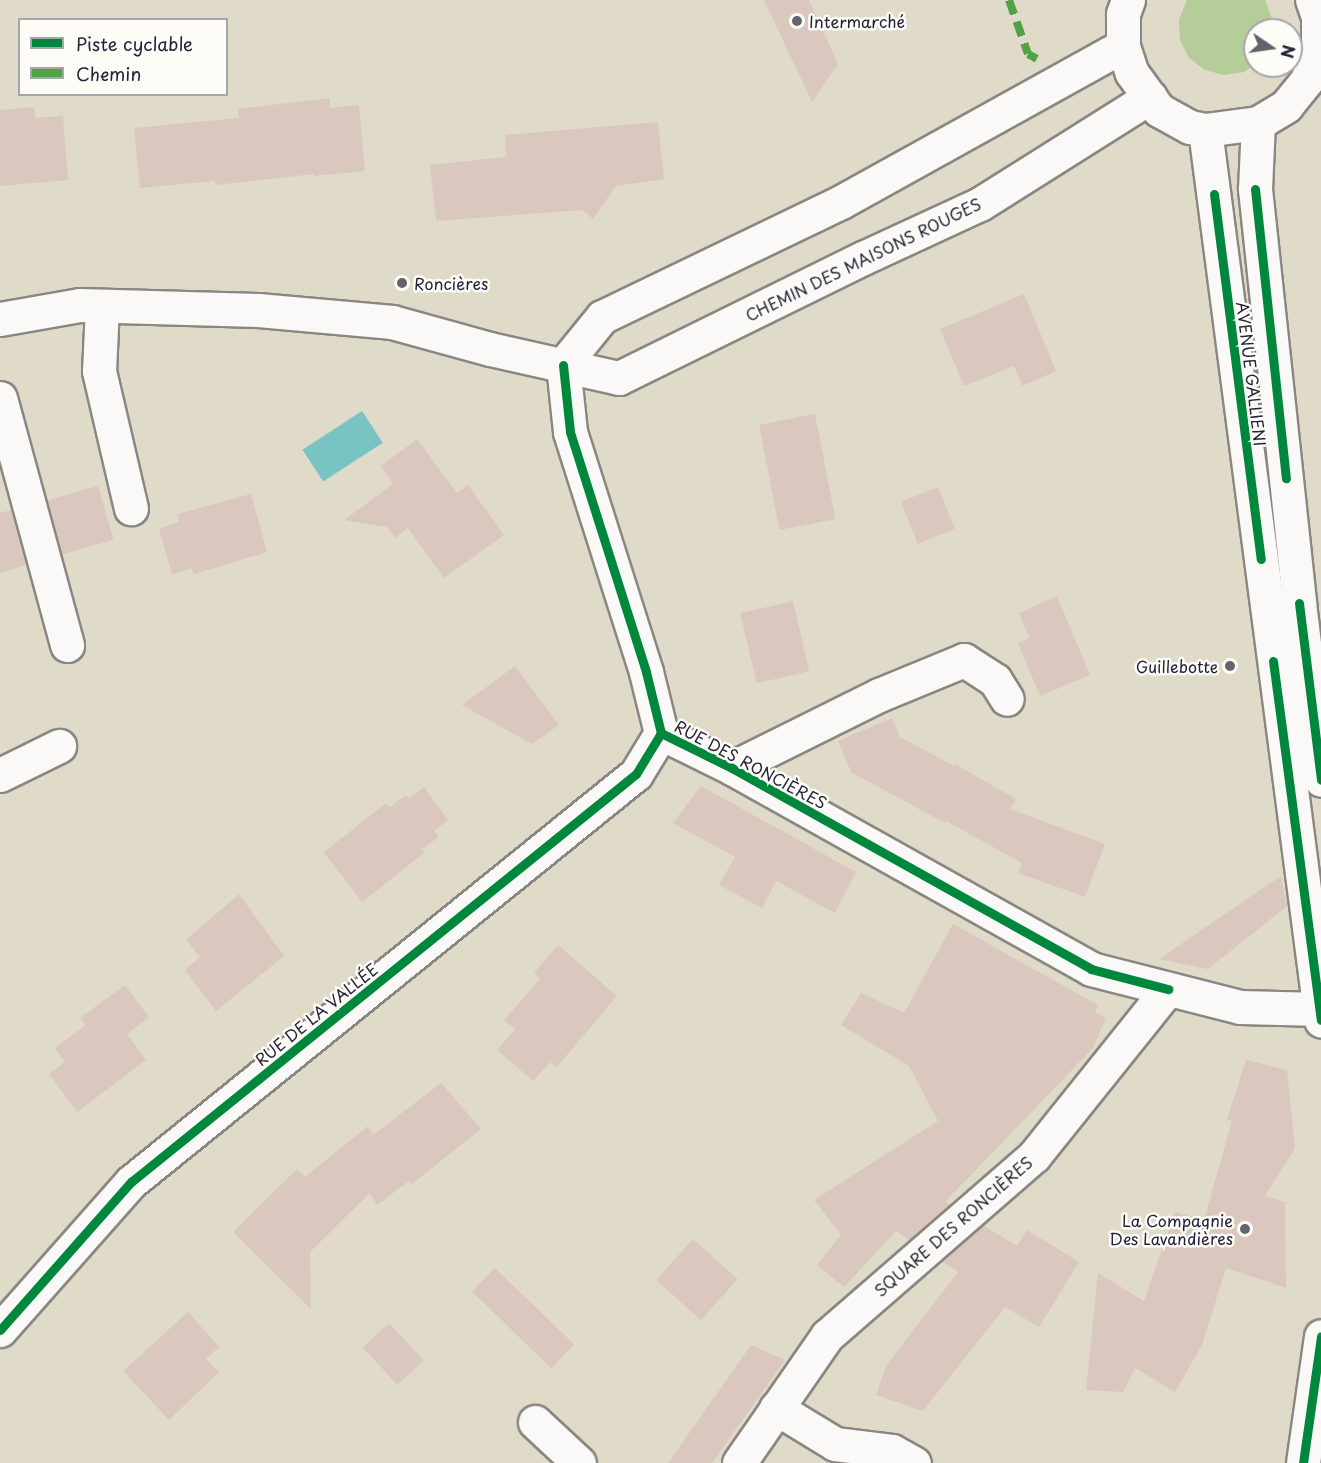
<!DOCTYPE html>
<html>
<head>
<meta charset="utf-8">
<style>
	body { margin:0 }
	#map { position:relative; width:1321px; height:1463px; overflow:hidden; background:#e0dac8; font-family:"Playpen Sans",sans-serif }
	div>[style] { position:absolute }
	.green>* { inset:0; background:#b5cd99 }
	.water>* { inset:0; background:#78c4c3; transform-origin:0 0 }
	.building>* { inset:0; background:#dac8bf; transform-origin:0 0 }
	.roads { filter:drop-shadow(2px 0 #8a8782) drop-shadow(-2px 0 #8a8782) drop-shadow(0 2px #8a8782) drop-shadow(0 -2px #8a8782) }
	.minor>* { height:33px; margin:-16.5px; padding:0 16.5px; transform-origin:16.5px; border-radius:16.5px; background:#faf9f7 }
	.major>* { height:33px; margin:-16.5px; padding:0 16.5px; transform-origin:16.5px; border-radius:16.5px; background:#faf9f7 }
	.quiet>* { height:8px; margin-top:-4px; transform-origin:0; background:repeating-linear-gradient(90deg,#50a245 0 15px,transparent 0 23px) }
	.cycleway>* { height:9px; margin:-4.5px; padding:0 4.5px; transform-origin:4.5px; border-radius:4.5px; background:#00873e }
	.dots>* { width:16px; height:16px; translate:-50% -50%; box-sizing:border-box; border:3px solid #fdfcf7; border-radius:50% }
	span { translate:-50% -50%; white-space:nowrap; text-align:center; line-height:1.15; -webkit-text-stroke:5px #fdfcf7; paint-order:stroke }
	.poi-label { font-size:16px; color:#22223b }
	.left { translate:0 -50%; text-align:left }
	.right { translate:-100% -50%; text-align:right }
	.street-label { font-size:16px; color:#22223b }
	.legend { position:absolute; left:18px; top:18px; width:210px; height:78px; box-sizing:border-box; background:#fdfcf7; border:2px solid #a5a5ac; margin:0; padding:8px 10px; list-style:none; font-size:18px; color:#22223b }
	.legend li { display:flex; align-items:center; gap:12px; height:30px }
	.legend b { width:30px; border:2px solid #a5a5ac }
	.north { position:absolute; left:1243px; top:18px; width:60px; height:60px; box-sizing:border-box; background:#fdfcf7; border:2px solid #a5a5ac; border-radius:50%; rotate:103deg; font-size:16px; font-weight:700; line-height:24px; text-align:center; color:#22223b }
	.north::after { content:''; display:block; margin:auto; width:21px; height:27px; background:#64626c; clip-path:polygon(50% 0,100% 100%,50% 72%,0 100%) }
</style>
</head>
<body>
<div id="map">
	<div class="green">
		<div style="clip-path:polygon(1187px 0,1265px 0,1274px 24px,1273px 30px,1255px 30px,1255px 64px,1244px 72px,1224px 75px,1205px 70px,1189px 58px,1180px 40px,1179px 20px)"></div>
	</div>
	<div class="water">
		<div style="left:362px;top:411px;width:38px;height:71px;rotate:57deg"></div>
	</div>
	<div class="building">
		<div style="clip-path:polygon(764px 0,809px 0,838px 64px,812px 102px)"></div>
		<div style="clip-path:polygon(330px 98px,330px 108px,359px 105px,365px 171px,314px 176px,314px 174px,215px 185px,215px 181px,140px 188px,134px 128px,239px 118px,238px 109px)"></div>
		<div style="clip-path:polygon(35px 107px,35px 118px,63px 116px,68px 180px,0 186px,0 110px)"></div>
		<div style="clip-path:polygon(658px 122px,664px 179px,616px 186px,593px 219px,582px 210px,436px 221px,430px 165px,506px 157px,505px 135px)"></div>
		<div style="clip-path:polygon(1024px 294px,1056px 371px,1022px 386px,1014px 366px,964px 386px,940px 329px)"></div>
		<div style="left:815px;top:414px;width:107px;height:57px;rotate:79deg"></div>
		<div style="clip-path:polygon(417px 439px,457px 493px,468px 485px,504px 535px,444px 578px,408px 528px,395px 538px,387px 527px,344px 520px,393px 484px,381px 466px)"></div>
		<div style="left:98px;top:486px;width:56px;height:53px;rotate:74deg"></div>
		<div style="left:938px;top:487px;width:45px;height:40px;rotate:68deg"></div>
		<div style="clip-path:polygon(251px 494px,267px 552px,194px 574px,192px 568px,172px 574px,159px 529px,179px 522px,178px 514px)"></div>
		<div style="clip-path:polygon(11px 510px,26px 565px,0 573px,0 513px)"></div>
		<div style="clip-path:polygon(1057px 596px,1090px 675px,1040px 696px,1018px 643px,1029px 638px,1019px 613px)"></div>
		<div style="left:793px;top:601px;width:72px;height:54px;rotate:77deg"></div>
		<div style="clip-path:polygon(515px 666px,559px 725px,532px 744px,462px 705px)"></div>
		<div style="clip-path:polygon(892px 718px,900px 737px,954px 766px,955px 764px,1016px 799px,1010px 809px,1105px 844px,1085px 897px,1018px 873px,1022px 863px,946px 821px,945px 823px,851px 772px,838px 741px)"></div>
		<div style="clip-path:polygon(701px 786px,856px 872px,835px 913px,776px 881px,762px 908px,719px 885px,735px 857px,673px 823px)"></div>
		<div style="clip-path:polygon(424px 787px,448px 820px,434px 831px,439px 837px,422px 849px,424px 853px,362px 902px,324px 852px,386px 803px,390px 807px,406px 795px,409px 798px)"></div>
		<div style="clip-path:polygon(1281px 876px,1287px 906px,1208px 969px,1159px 959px)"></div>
		<div style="clip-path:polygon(239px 894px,284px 956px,216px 1011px,185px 970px,200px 957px,186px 940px)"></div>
		<div style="clip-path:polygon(953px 924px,1098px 1005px,1095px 1012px,1106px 1018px,1093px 1048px,945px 1202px,950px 1204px,909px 1240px,896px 1231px,844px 1287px,817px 1265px,841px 1235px,814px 1200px,938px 1121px,909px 1066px,841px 1025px,861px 993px,904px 1013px)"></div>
		<div style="clip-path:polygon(558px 945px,617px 996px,556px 1068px,550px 1062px,533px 1081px,497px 1050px,515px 1029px,504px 1020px,540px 979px,534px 973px)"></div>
		<div style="clip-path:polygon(125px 985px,149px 1017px,127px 1034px,146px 1060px,77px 1112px,49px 1074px,65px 1062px,55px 1048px,86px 1025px,80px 1018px)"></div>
		<div style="clip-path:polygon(1246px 1060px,1287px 1070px,1295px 1148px,1265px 1196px,1285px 1202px,1286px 1288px,1226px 1268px,1202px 1345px,1175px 1392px,1135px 1368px,1123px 1392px,1086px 1390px,1098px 1273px,1144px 1301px,1175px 1212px,1204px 1220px,1232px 1121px,1227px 1119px)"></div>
		<div style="clip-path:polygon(441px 1083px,481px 1129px,412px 1184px,409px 1181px,377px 1205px,370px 1193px,310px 1252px,311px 1309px,233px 1232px,297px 1169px,305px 1177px,368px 1126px,373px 1135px)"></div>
		<div style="clip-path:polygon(983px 1225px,1017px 1246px,1027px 1230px,1079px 1262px,1039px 1327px,1005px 1307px,923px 1411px,876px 1395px,886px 1366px,958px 1272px,942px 1261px)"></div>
		<div style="left:693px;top:1239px;width:60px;height:55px;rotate:42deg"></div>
		<div style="left:495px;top:1268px;width:110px;height:33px;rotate:44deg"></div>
		<div style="clip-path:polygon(188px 1312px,219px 1347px,206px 1359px,219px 1372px,169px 1420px,123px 1371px)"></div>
		<div style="left:389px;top:1323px;width:51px;height:36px;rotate:47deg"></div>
		<div style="clip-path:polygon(751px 1345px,785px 1360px,712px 1463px,668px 1463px)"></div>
	</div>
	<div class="roads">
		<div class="minor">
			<div style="left:102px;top:306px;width:65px;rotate:92.6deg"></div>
			<div style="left:99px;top:371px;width:141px;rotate:76.9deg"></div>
			<div style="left:0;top:319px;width:81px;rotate:-9.9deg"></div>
			<div style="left:80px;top:305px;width:178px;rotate:1.6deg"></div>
			<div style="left:258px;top:310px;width:135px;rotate:5.1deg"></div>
			<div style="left:392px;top:322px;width:102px;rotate:15.4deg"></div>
			<div style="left:490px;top:349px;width:132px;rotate:12.7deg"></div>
			<div style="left:619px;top:378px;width:272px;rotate:-26.2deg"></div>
			<div style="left:863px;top:258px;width:129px;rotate:-24.8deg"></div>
			<div style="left:980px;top:204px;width:201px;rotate:-32.2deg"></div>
			<div style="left:563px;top:365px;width:67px;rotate:84deg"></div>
			<div style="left:570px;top:432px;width:252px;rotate:72.4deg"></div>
			<div style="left:646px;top:672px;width:63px;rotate:76.2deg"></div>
			<div style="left:661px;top:733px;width:79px;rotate:26.2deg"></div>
			<div style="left:732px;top:768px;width:411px;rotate:29.2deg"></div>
			<div style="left:1091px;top:969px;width:154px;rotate:14.3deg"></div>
			<div style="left:1240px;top:1007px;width:81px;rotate:1.4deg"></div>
			<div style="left:563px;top:365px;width:62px;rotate:-50.9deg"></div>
			<div style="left:602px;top:317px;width:265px;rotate:-25.7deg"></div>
			<div style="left:841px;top:202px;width:322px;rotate:-29deg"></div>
			<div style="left:0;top:398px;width:256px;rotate:74.8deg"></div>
			<div style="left:732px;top:768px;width:164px;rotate:-26.4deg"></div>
			<div style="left:879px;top:695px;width:92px;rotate:-22.4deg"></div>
			<div style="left:964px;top:660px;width:37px;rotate:33deg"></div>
			<div style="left:995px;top:680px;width:22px;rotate:58deg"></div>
			<div style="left:0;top:775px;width:66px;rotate:-26.2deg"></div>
			<div style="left:0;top:1330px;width:198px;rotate:-48.5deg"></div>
			<div style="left:131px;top:1182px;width:649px;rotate:-38.94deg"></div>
			<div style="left:636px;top:774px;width:48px;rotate:-58.6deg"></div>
			<div style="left:776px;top:1408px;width:69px;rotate:31.4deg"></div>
			<div style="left:835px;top:1444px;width:57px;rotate:7deg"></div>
			<div style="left:892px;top:1451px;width:25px;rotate:29deg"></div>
			<div style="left:535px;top:1422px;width:60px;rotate:43deg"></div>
			<div style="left:739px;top:1463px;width:155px;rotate:-55.3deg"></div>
			<div style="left:827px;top:1336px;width:274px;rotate:-41deg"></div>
			<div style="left:1034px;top:1156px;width:214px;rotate:-51.3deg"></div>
		</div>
		<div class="major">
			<div style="left:1128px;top:0;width:15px;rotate:110deg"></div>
			<div style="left:1123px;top:14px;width:32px;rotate:90deg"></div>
			<div style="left:1123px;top:46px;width:28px;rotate:72deg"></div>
			<div style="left:1132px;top:73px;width:46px;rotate:53.9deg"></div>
			<div style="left:1159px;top:110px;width:35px;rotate:29deg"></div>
			<div style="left:1190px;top:127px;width:15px;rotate:11deg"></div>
			<div style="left:1205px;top:130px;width:53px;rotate:-7.5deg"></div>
			<div style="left:1258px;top:123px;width:33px;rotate:-31deg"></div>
			<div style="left:1286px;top:106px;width:33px;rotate:-51deg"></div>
			<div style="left:1307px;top:80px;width:33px;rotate:-70deg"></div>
			<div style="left:1318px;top:49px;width:32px;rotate:-90deg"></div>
			<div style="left:1318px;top:17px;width:18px;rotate:-109deg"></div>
			<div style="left:1258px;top:123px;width:66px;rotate:92.6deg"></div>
			<div style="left:1255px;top:189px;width:416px;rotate:83.9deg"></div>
			<div style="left:1299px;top:603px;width:178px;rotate:82.9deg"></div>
			<div style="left:1205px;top:130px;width:898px;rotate:82.57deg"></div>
			<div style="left:1303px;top:1463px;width:128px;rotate:-81.9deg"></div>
		</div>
	</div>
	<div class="quiet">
		<div style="left:1009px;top:0;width:57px;rotate:70.6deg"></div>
		<div style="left:1028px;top:54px;width:10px;rotate:29deg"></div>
	</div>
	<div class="cycleway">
		<div style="left:1255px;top:189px;width:291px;rotate:83.9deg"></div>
		<div style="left:1214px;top:194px;width:368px;rotate:82.7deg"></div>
		<div style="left:563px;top:365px;width:67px;rotate:84deg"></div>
		<div style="left:570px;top:432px;width:252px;rotate:72.4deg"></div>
		<div style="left:646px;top:672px;width:63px;rotate:76.2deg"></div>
		<div style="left:661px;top:733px;width:79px;rotate:26.2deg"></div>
		<div style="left:732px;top:768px;width:411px;rotate:29.2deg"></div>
		<div style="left:1091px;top:969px;width:80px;rotate:14.6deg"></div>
		<div style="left:1299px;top:603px;width:178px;rotate:82.9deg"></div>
		<div style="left:1273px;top:661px;width:362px;rotate:82.4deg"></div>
		<div style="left:0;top:1330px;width:198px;rotate:-48.5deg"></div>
		<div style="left:131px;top:1182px;width:649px;rotate:-38.94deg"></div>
		<div style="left:636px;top:774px;width:48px;rotate:-58.6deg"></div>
		<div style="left:1303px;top:1463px;width:128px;rotate:-81.9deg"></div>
	</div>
	<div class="dots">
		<div style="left:797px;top:21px;background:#64626c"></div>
		<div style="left:402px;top:283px;background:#64626c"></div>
		<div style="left:1230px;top:666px;background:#64626c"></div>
		<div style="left:1245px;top:1229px;background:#64626c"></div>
	</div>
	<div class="poi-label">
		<span class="left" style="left:809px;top:21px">Intermarché</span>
		<span class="left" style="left:414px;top:283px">Roncières</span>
		<span class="right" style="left:1218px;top:666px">Guillebotte</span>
		<span class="right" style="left:1233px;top:1229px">La Compagnie<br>Des Lavandières</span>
	</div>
	<div class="street-label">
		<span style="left:863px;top:259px;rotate:-26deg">CHEMIN DES MAISONS ROUGES</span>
		<span style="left:1252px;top:374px;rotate:83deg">AVENUE GALLIENI</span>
		<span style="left:751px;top:764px;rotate:28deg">RUE DES RONCIÈRES</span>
		<span style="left:316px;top:1014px;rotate:-39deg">RUE DE LA VALLÉE</span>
		<span style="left:953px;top:1226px;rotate:-41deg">SQUARE DES RONCIÈRES</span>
	</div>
	<ul class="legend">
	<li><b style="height:8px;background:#00873e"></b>Piste cyclable</li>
	<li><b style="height:8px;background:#50a245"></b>Chemin</li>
	</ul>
	<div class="north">N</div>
</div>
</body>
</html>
